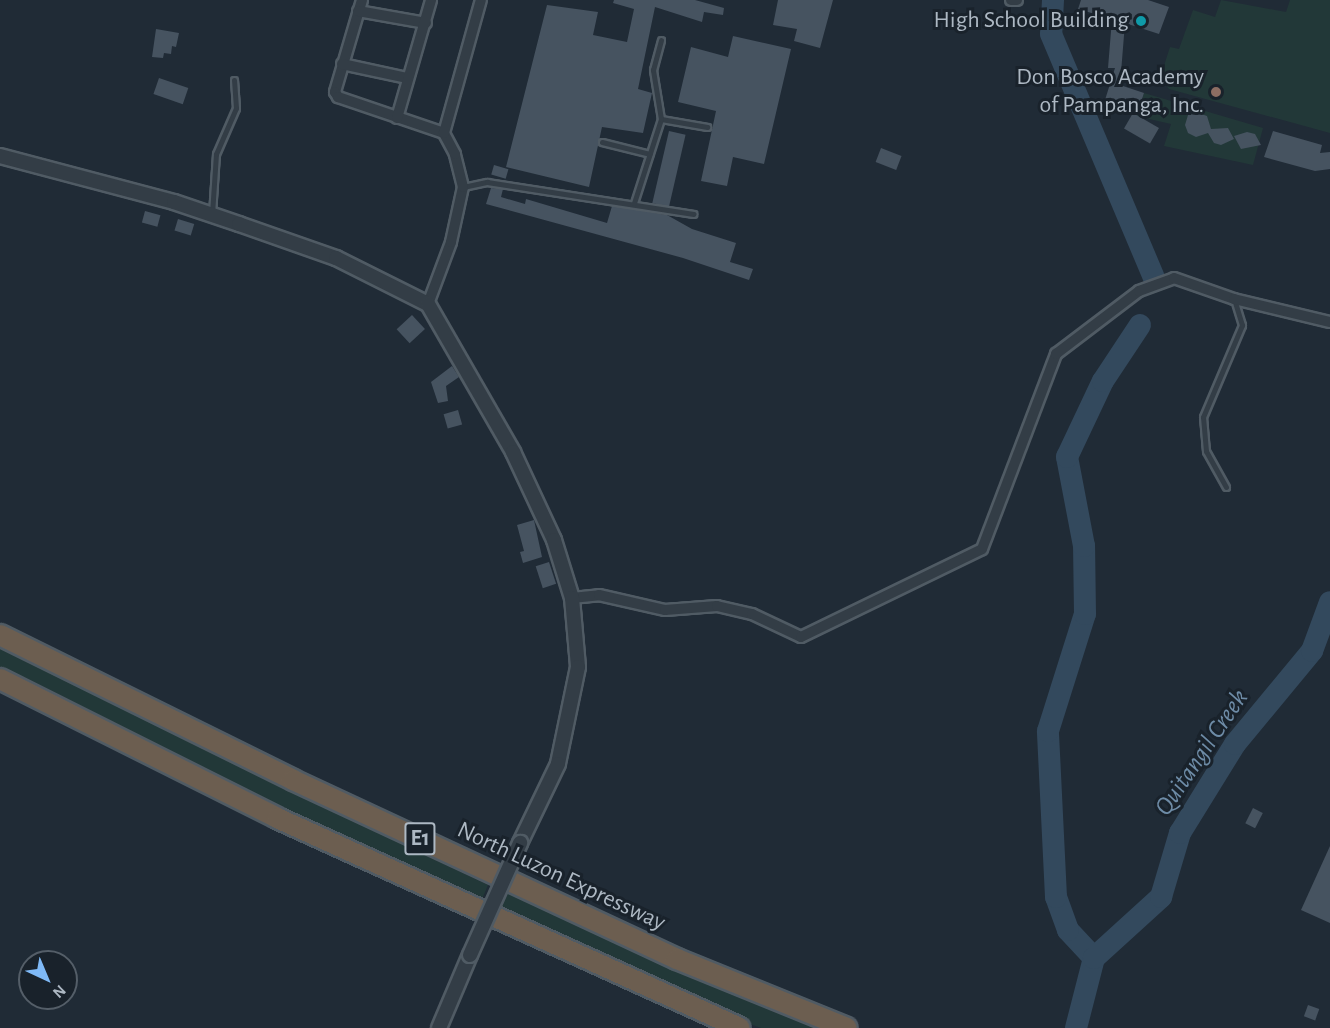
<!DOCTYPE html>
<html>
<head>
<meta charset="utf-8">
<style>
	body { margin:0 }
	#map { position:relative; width:1330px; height:1028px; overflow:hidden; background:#202b36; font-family:"Alegreya Sans",sans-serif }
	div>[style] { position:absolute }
	.green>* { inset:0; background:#223838 }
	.river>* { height:22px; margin:-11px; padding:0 11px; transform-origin:11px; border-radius:11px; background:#33495d }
	.building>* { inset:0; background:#465360; transform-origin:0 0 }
	.roads { filter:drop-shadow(2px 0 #505b64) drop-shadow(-2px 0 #505b64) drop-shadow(0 2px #505b64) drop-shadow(0 -2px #505b64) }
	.service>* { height:5px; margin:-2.5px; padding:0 2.5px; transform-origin:2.5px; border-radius:2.5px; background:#333d46 }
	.minor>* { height:10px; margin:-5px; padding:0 5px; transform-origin:5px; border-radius:5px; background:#333d46 }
	.tertiary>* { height:14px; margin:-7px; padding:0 7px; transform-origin:7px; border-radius:7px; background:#333d46 }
	.motorway>* { height:20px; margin:-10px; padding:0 10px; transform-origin:10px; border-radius:10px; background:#6c5e50 }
	.bridges { filter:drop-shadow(2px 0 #505b64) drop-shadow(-2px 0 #505b64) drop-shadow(0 2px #505b64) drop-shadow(0 -2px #505b64) }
	.tertiary-bridge>* { height:14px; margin:-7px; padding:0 7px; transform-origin:7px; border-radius:7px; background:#333d46 }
	.dots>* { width:16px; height:16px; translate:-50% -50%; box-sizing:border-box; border:3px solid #19222b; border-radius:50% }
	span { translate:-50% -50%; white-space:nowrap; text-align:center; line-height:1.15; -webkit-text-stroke:6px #19222b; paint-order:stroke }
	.shield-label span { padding:2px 4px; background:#19222b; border:2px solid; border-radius:4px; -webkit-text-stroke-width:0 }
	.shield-label { font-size:22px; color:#adb8c3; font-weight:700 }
	.poi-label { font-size:24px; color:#adb8c3 }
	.right { translate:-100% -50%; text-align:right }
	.street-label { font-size:24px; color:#adb8c3 }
	.water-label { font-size:26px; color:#6e8ca7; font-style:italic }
	.north { position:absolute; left:18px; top:950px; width:60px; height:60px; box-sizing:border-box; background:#19222b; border:2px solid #545e68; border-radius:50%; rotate:136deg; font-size:16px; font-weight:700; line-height:24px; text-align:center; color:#adb8c3 }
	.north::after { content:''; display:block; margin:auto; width:21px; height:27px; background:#7fb9f6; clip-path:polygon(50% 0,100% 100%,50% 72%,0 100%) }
</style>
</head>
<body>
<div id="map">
	<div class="green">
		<div style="clip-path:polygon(1221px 0,1286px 12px,1290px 0,1330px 0,1330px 133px,1169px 89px,1160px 78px,1170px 47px,1179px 49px,1193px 10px,1215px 17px)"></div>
		<div style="clip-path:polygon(1144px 93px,1263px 128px,1253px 165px,1164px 146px,1171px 124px,1136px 116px)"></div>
		<div style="clip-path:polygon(0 645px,240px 767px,488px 885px,480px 904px,0 668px)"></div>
		<div style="clip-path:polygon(506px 892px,785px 1014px,821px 1028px,761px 1028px,750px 1024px,497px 912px)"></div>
	</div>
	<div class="river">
		<div style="left:1053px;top:0;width:34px;rotate:93deg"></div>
		<div style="left:1051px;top:34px;width:267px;rotate:67.1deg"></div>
		<div style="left:1094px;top:958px;width:38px;rotate:-133deg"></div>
		<div style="left:1068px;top:930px;width:35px;rotate:-110deg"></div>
		<div style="left:1056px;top:897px;width:166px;rotate:-92.8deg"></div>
		<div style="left:1048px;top:731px;width:123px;rotate:-72.5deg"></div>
		<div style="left:1085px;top:614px;width:68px;rotate:-90.8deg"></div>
		<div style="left:1084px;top:546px;width:91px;rotate:-100.8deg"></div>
		<div style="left:1067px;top:457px;width:84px;rotate:-64.7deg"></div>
		<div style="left:1103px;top:381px;width:67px;rotate:-56.5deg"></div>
		<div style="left:1076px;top:1028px;width:72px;rotate:-75.6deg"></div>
		<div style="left:1094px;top:958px;width:91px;rotate:-42.3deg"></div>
		<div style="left:1161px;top:897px;width:67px;rotate:-73.5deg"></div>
		<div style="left:1180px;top:833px;width:105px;rotate:-58.3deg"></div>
		<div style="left:1235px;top:744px;width:121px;rotate:-50.4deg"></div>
		<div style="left:1312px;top:651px;width:52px;rotate:-69.8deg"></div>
	</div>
	<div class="building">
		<div style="clip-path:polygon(614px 0,695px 0,724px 8px,723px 15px,704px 12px,702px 22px,655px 7px,638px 89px,652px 93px,643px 133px,602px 127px,589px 187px,506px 167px,547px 5px,598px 12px,593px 35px,627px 42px,634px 9px,613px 3px)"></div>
		<div style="clip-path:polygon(778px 0,833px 0,820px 48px,794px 41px,797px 29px,773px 25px)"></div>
		<div style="clip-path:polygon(1081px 0,1148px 0,1169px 7px,1159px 34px,1125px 23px,1120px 85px,1144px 93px,1138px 111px,1105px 100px,1115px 68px,1108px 68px,1112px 19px,1078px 9px)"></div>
		<div style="clip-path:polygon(156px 29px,179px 33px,176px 47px,172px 46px,171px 54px,164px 53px,163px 58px,152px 57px)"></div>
		<div style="clip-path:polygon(733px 36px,791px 49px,764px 164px,733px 157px,727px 186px,701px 181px,716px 111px,678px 102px,691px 47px,728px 57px)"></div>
		<div style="left:159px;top:78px;width:31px;height:17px;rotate:19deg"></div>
		<div style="left:1133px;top:113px;width:30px;height:18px;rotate:30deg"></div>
		<div style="clip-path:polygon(1198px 113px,1207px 116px,1211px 129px,1228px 128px,1234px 139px,1221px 145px,1214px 143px,1208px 133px,1196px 137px,1188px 133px,1185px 125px,1188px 115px)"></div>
		<div style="left:669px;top:131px;width:17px;height:74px;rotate:13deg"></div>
		<div style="clip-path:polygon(1273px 131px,1322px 145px,1320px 153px,1330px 152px,1330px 169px,1315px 171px,1264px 157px)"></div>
		<div style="clip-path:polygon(1247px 132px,1255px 134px,1261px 145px,1241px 149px,1234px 136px)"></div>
		<div style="left:881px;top:148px;width:22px;height:15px;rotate:21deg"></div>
		<div style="left:494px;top:165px;width:15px;height:10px;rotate:16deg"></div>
		<div style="clip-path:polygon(491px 188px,503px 189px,501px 197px,525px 204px,526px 199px,607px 223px,612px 206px,667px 215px,692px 229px,736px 243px,730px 262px,753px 269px,749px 280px,683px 258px,486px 204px)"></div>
		<div style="left:145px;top:211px;width:16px;height:12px;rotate:15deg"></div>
		<div style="left:178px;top:219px;width:17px;height:12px;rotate:17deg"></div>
		<div style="left:412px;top:315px;width:19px;height:21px;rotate:47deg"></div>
		<div style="clip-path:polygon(452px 366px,459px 377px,446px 386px,448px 401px,438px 403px,431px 382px)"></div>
		<div style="left:458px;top:410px;width:15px;height:15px;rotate:74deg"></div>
		<div style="clip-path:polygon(534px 520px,542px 557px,523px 563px,520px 552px,524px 551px,517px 525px)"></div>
		<div style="left:549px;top:562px;width:23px;height:14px;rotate:72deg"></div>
		<div style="left:1253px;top:808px;width:11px;height:17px;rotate:27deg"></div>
		<div style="clip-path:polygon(1330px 846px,1330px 923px,1301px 910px)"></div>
		<div style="left:1308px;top:1005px;width:12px;height:12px;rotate:20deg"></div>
	</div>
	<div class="roads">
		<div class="service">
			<div style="left:661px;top:119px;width:47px;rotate:9.9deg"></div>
			<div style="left:602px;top:142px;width:49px;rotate:14deg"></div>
			<div style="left:463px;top:187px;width:25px;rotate:-12deg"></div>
			<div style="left:487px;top:182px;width:209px;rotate:8.8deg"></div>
			<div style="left:634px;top:203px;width:88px;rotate:-72.2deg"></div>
			<div style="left:661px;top:119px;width:50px;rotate:-99.3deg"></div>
			<div style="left:653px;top:70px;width:31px;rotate:-75deg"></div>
			<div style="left:212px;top:214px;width:60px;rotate:-86.2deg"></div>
			<div style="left:216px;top:154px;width:50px;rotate:-66.5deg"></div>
			<div style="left:236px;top:108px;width:28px;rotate:-94deg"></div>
			<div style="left:1226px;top:487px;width:41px;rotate:-119.1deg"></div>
			<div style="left:1206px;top:451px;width:34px;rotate:-95deg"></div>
			<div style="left:1203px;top:417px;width:100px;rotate:-67deg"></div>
			<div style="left:1242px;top:325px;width:27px;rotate:-107deg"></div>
		</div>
		<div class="minor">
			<div style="left:362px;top:0;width:96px;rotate:106.4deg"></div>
			<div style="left:335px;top:92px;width:6px;rotate:59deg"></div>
			<div style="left:338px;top:97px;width:112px;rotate:18.8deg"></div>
			<div style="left:1011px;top:0;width:6px"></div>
			<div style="left:358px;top:11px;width:69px;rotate:10deg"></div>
			<div style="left:342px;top:64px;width:66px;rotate:12.2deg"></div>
			<div style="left:397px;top:118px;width:123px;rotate:-73.9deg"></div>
			<div style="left:428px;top:304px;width:66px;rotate:-69.6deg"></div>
			<div style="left:451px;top:242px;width:56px;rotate:-77.7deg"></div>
			<div style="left:463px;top:187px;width:34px;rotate:-104deg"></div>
			<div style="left:455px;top:154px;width:24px;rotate:-118deg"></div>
			<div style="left:444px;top:133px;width:138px;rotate:-74.5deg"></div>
			<div style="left:572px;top:598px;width:27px;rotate:-6deg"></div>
			<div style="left:599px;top:595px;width:68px;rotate:12.8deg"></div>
			<div style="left:665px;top:610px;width:52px;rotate:-4.4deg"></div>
			<div style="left:717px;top:606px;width:36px;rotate:13deg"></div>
			<div style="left:752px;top:614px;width:54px;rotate:25.1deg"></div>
			<div style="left:801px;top:637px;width:201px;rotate:-25.9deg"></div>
			<div style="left:982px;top:549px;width:209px;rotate:-69.2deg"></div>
			<div style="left:1056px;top:354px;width:104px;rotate:-37.2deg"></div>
			<div style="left:1139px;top:291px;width:37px;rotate:-20deg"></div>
			<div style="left:1174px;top:278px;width:64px;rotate:19.3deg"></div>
			<div style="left:1234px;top:299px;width:99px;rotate:13.5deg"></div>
		</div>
		<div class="tertiary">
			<div style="left:0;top:156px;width:180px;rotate:14.8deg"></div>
			<div style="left:174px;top:202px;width:69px;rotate:18.7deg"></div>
			<div style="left:239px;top:224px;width:103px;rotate:19.3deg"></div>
			<div style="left:336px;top:258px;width:103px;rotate:26.6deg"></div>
			<div style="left:428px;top:304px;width:171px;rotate:60.1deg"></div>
			<div style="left:513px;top:452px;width:97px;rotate:65deg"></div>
			<div style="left:554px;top:540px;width:61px;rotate:72.8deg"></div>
			<div style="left:572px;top:598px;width:69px;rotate:85deg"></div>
			<div style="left:578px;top:667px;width:99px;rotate:101.7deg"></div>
			<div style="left:558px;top:764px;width:88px;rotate:115.7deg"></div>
			<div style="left:439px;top:1028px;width:79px;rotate:-67deg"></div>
		</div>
		<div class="motorway">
			<div style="left:0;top:635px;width:327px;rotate:26.3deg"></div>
			<div style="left:293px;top:780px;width:424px;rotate:25deg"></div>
			<div style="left:677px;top:959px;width:183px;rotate:22.1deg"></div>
			<div style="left:0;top:679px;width:310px;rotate:26.6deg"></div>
			<div style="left:277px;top:818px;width:508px;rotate:24.4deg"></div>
		</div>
	</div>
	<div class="bridges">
		<div class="tertiary-bridge">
			<div style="left:470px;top:955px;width:123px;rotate:-65.9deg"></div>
		</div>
	</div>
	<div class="dots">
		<div style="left:1141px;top:21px;background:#0f9aa8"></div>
		<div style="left:1216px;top:92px;background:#8d6e63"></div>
	</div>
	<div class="shield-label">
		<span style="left:420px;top:839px">E1</span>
	</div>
	<div class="poi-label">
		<span class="right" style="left:1129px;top:21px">High School Building</span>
		<span class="right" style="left:1204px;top:92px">Don Bosco Academy<br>of Pampanga, Inc.</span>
	</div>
	<div class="street-label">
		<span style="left:561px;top:877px;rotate:25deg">North Luzon Expressway</span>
	</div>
	<div class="water-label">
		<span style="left:1202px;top:753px;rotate:-56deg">Quitangil Creek</span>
	</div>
	<div class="north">N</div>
</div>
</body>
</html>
